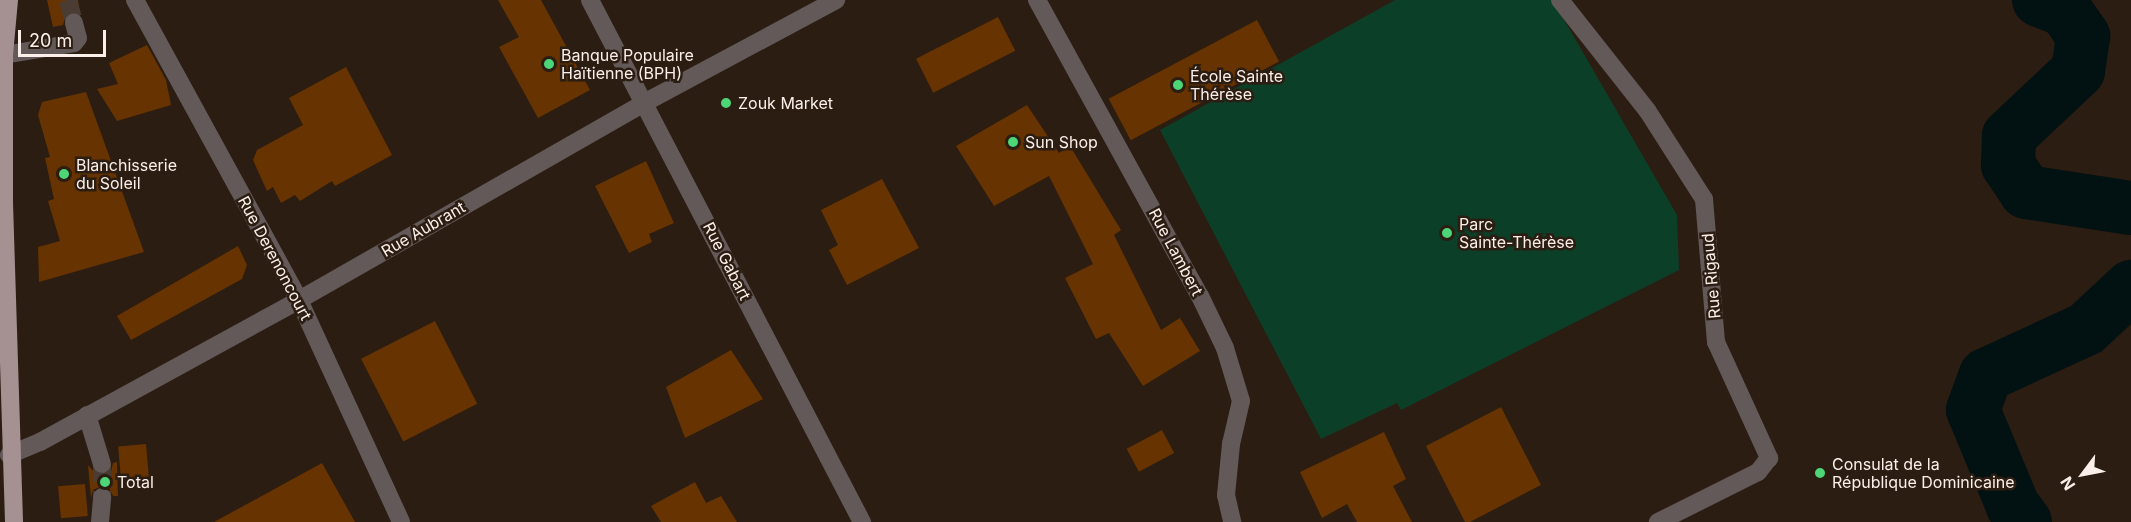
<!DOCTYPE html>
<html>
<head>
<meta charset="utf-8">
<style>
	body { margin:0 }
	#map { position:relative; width:2131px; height:522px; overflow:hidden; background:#2b1d12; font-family:Inter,sans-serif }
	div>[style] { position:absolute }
	.green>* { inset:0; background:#0c3f28 }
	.river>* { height:54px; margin:-27px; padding:0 27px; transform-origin:27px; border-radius:27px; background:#021112 }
	.building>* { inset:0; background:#673300; transform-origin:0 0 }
	.minor-tunnel>* { height:18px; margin-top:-9px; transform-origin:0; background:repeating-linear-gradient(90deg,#4a3c32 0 18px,transparent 0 27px) }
	.minor>* { height:18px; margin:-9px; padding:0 9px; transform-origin:9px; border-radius:9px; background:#635959 }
	.major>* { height:18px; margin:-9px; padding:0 9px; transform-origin:9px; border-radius:9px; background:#a69192 }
	.dots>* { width:16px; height:16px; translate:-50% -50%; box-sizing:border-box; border:3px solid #2b1d12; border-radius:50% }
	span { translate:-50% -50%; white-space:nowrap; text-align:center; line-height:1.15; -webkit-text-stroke:5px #2b1d12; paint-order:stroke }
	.poi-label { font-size:16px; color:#faefe9 }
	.left { translate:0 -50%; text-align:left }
	.street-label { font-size:16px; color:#faefe9 }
	.north { position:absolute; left:2053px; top:444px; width:60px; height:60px; -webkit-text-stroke:4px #2b1d12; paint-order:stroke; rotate:238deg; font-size:16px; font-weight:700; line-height:24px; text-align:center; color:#faefe9 }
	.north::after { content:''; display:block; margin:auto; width:21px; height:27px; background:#faefe9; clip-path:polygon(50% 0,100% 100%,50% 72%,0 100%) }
	.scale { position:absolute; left:18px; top:30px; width:88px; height:27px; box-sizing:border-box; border:3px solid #faefe9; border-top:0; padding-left:8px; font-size:18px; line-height:21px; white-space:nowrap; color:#faefe9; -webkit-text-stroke:4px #2b1d12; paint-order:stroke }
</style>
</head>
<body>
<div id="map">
	<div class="green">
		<div style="clip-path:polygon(1395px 0,1550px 0,1555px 4px,1677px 215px,1679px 270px,1401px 410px,1397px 403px,1321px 439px,1160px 130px)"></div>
	</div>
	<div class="river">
		<div style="left:2039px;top:0;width:28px;rotate:21deg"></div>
		<div style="left:2065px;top:10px;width:32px;rotate:55deg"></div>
		<div style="left:2083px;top:36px;width:35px;rotate:98deg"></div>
		<div style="left:2078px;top:71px;width:95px;rotate:136.7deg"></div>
		<div style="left:2009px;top:136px;width:29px;rotate:92deg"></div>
		<div style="left:2008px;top:165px;width:32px;rotate:56deg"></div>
		<div style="left:2026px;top:192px;width:106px;rotate:8.7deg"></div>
		<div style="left:2025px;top:522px;width:20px;rotate:-127deg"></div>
		<div style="left:2013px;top:506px;width:104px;rotate:-112.6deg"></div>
		<div style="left:1973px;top:410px;width:37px;rotate:-70deg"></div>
		<div style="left:1986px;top:375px;width:110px;rotate:-24.7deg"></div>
		<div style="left:2086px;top:329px;width:62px;rotate:-43deg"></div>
	</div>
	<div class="building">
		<div style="clip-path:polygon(47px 0,78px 0,80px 14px,71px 12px,66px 15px,63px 25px,53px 27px)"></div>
		<div style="clip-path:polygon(498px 0,541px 0,590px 90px,538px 118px,499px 47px,519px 37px)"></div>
		<div style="left:998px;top:17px;width:38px;height:92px;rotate:63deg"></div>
		<div style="left:1257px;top:20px;width:47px;height:168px;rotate:62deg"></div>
		<div style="clip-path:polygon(147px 45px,166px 80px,171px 105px,117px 121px,97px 89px,118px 84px,109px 63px)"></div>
		<div style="clip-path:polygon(346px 67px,392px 155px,335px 186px,332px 181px,300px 201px,295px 195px,281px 203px,273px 187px,267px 191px,253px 160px,257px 150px,303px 125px,289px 98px)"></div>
		<div style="clip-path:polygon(86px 92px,144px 252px,39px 282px,38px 247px,60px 241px,48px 201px,54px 199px,45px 158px,50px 157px,38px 115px,42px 102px)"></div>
		<div style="clip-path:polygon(1027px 105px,1059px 153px,1070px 146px,1121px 230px,1114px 235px,1161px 330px,1180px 318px,1200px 351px,1143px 386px,1109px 333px,1096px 339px,1065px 278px,1093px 264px,1049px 176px,994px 206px,956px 146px)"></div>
		<div style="clip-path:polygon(646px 161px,674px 223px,649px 234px,652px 242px,629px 253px,595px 186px)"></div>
		<div style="clip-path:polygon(882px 179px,919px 248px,847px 285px,829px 250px,838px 245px,821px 210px)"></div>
		<div style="clip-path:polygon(238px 246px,247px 265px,242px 279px,131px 340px,117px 316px)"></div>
		<div style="left:435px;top:321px;width:93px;height:83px;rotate:63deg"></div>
		<div style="clip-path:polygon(731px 350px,763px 399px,685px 438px,666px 387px)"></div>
		<div style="clip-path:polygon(1501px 407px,1541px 485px,1470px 522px,1465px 522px,1426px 446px)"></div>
		<div style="left:1162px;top:430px;width:26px;height:40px;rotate:62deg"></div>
		<div style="clip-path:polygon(1384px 432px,1406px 479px,1393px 486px,1412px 522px,1357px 522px,1347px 504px,1322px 518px,1300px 472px)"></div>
		<div style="left:146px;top:444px;width:33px;height:28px;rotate:85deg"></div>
		<div style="clip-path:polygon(117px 462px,118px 496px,113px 496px,109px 488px,102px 486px,93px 490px,91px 498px,88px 465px,95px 473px,105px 475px,111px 471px,113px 463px)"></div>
		<div style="clip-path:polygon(322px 463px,355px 522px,214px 522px)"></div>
		<div style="clip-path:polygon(695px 482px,706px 503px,721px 496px,737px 522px,661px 522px,651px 506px)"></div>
		<div style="left:85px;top:484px;width:32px;height:27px;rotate:85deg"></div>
	</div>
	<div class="minor-tunnel">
		<div style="left:68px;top:0;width:24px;rotate:75deg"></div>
		<div style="left:102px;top:464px;width:33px;rotate:90deg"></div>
	</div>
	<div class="minor">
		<div style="left:135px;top:0;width:342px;rotate:61.3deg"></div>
		<div style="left:299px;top:300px;width:244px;rotate:65.3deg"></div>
		<div style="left:590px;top:0;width:589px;rotate:62.48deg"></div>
		<div style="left:1037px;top:0;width:338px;rotate:61.2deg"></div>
		<div style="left:1200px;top:296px;width:58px;rotate:64.3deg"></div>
		<div style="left:1225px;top:348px;width:55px;rotate:73.2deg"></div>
		<div style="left:1241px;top:401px;width:44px;rotate:103.1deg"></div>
		<div style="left:1231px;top:444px;width:51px;rotate:95.6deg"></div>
		<div style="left:1226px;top:495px;width:28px;rotate:77deg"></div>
		<div style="left:1560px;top:0;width:140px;rotate:51.7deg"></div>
		<div style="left:1647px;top:110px;width:106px;rotate:57.4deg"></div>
		<div style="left:1704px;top:199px;width:144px;rotate:85.2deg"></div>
		<div style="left:1716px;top:342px;width:128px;rotate:65.4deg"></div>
		<div style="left:1769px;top:458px;width:18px;rotate:128deg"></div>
		<div style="left:1758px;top:472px;width:112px;rotate:153.4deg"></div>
		<div style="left:4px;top:55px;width:71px;rotate:-9.7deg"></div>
		<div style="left:74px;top:43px;width:6px;rotate:-51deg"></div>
		<div style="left:78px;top:38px;width:16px;rotate:-105deg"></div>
		<div style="left:87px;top:415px;width:51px;rotate:73deg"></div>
		<div style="left:9px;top:455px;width:34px;rotate:-23deg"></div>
		<div style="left:40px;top:442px;width:295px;rotate:-28.7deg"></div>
		<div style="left:299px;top:300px;width:397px;rotate:-29.7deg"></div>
		<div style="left:644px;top:103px;width:218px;rotate:-28.2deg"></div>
		<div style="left:100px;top:522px;width:25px;rotate:-85deg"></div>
	</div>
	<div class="major">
		<div style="left:9px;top:0;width:55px;rotate:95.2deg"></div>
		<div style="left:4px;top:55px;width:148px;rotate:90deg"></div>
		<div style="left:4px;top:203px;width:319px;rotate:88.2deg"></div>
	</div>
	<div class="dots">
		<div style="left:549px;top:64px;background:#4cd677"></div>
		<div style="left:1178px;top:85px;background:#4cd677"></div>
		<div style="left:726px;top:103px;background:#4cd677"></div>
		<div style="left:1013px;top:142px;background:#4cd677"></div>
		<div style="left:64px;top:174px;background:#4cd677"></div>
		<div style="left:1447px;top:233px;background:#4cd677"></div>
		<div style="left:1820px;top:473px;background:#4cd677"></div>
		<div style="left:105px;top:482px;background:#4cd677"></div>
	</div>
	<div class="poi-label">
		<span class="left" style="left:561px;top:64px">Banque Populaire<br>Haïtienne (BPH)</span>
		<span class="left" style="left:1190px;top:85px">École Sainte<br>Thérèse</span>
		<span class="left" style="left:738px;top:103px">Zouk Market</span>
		<span class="left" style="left:1025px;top:142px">Sun Shop</span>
		<span class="left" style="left:76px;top:174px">Blanchisserie<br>du Soleil</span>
		<span class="left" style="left:1459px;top:233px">Parc<br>Sainte-Thérèse</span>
		<span class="left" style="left:1832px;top:473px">Consulat de la<br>République Dominicaine</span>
		<span class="left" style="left:117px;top:482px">Total</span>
	</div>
	<div class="street-label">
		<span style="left:423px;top:229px;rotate:-30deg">Rue Aubrant</span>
		<span style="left:1176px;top:252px;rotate:62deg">Rue Lambert</span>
		<span style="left:275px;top:258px;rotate:62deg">Rue Derenoncourt</span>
		<span style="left:727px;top:261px;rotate:63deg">Rue Gabart</span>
		<span style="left:1711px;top:276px;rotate:-95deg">Rue Rigaud</span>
	</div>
	<div class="north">N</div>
	<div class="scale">20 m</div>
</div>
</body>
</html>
